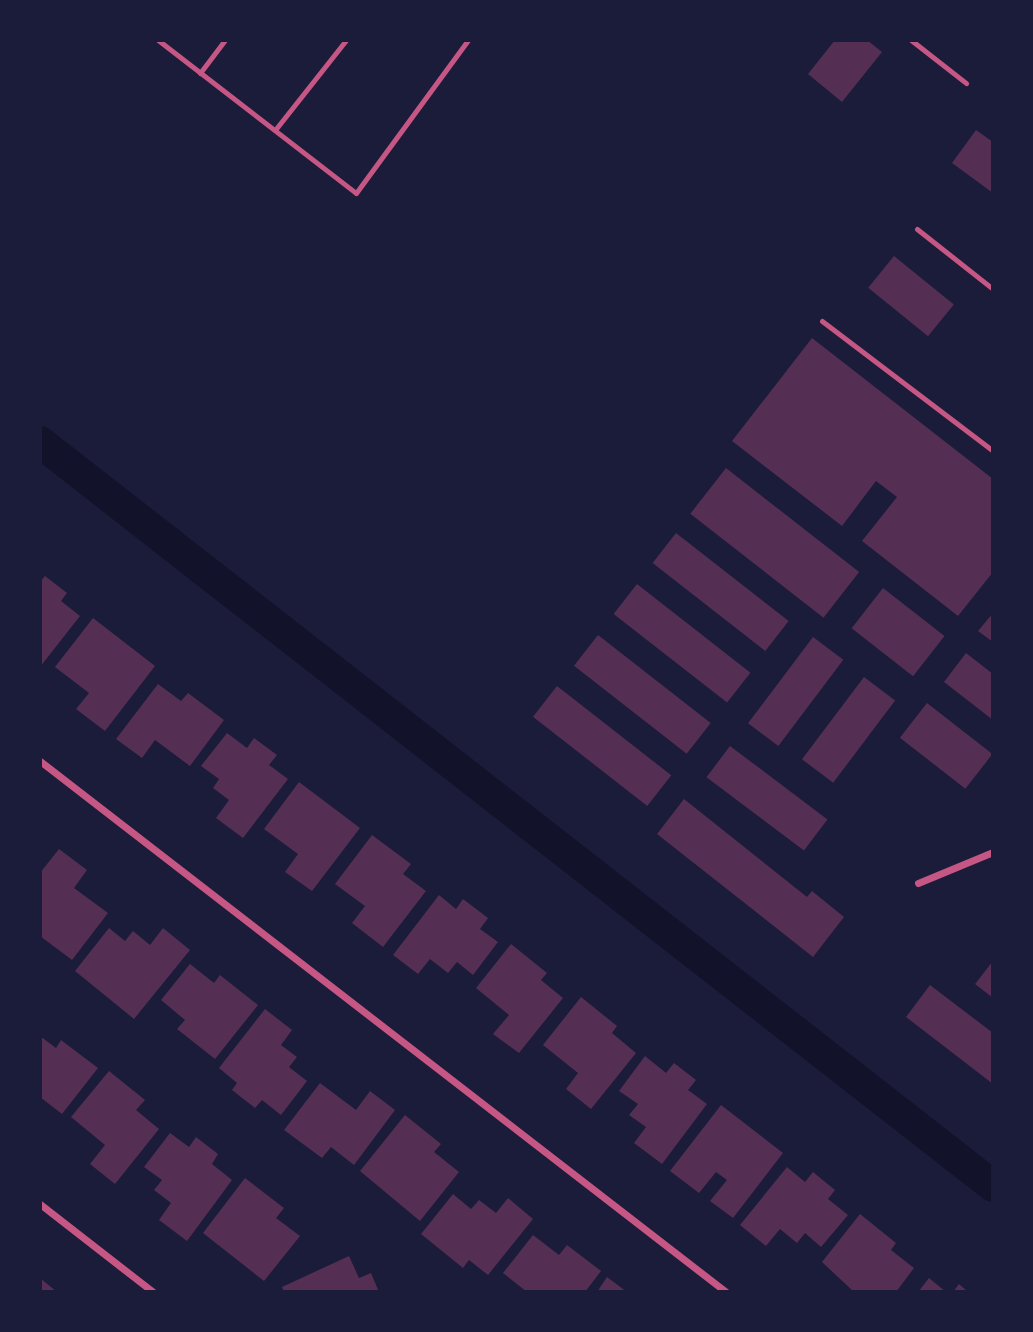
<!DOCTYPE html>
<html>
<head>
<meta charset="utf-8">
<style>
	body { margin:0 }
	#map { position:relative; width:1033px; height:1332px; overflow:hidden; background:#1b1b3a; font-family:Signika,sans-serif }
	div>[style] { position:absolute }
	.canal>* { height:32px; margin:-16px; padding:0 16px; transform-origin:16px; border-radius:16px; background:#12122b }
	.building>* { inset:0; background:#542f53; transform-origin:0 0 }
	.service>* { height:5px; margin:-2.5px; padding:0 2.5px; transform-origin:2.5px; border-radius:2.5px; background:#c65784 }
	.minor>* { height:7px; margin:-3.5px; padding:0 3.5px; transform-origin:3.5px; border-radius:3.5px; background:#c65784 }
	span { translate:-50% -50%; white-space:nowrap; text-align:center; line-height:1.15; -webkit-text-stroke:6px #1b1b3a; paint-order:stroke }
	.frame { position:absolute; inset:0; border:42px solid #1b1b3a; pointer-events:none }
</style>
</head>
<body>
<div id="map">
	<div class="canal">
		<div style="left:40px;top:442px;width:1209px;rotate:37.98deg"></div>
	</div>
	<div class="building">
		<div style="clip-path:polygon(835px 40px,867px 40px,882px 52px,842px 102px,808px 74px)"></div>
		<div style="clip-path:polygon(976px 130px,993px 142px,993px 193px,952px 163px)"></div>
		<div style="left:894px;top:256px;width:77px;height:41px;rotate:39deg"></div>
		<div style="clip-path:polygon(812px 338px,993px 479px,993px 572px,958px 616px,862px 541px,897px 497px,876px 481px,842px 526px,732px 441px)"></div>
		<div style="left:726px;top:468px;width:169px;height:58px;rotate:38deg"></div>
		<div style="left:676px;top:533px;width:143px;height:38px;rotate:38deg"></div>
		<div style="clip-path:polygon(45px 576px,67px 593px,61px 601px,80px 616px,40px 667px,40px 582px)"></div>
		<div style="left:637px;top:584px;width:144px;height:38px;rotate:38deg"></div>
		<div style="left:883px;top:588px;width:78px;height:51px;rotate:38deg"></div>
		<div style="clip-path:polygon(993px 613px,993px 642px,978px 631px)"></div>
		<div style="clip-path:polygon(93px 618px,155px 666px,105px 731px,76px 709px,89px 693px,55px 667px)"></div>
		<div style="left:598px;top:635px;width:143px;height:39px;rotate:38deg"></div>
		<div style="left:813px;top:637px;width:38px;height:108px;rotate:37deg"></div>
		<div style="clip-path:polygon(966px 653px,993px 674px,993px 720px,944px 682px)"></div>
		<div style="left:864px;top:677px;width:39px;height:103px;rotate:37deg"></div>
		<div style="clip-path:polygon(158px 684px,181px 701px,188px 693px,224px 720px,190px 766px,155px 740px,142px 758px,116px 739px)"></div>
		<div style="left:557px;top:686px;width:145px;height:39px;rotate:38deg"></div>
		<div style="left:927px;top:703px;width:83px;height:44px;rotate:38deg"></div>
		<div style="clip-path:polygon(227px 733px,247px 748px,254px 738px,277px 755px,269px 765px,288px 779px,243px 838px,216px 818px,229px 800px,213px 788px,219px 779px,201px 766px)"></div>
		<div style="left:730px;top:746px;width:122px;height:39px;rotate:37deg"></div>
		<div style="clip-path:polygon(299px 782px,360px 828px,312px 891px,285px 872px,298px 854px,264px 829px)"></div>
		<div style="clip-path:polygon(684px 799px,807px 897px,812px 891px,844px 917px,813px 957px,657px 834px)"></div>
		<div style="clip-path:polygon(372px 835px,411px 864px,403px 874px,426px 891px,383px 947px,352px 923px,365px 906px,335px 884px)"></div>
		<div style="clip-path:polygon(59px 849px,87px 870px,74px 888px,108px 913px,72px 960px,40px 936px,40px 873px)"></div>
		<div style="clip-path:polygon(439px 895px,456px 909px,463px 899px,488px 918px,480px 929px,498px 942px,473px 975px,457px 962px,448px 973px,430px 959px,418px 974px,393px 955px)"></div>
		<div style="clip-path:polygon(109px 928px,125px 941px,133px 931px,150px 945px,163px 928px,190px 950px,134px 1019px,75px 971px)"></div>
		<div style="clip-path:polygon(511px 944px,547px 973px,541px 980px,563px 998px,519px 1053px,493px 1034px,509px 1015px,476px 988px)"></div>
		<div style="clip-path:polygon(993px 961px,993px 998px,975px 984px)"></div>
		<div style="clip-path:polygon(190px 964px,214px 983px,220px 975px,258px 1005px,215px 1059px,177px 1029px,185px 1020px,161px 1000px)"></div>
		<div style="clip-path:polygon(930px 985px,993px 1033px,993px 1084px,906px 1017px)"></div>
		<div style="clip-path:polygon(581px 997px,617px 1026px,612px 1033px,636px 1053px,591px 1109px,566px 1089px,578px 1073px,543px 1045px)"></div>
		<div style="clip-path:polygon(265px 1009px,292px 1030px,281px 1045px,297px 1057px,289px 1067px,307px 1081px,281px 1115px,262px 1100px,255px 1108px,232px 1090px,237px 1083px,219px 1068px)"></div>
		<div style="clip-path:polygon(40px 1036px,56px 1048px,61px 1040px,98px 1068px,62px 1114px,40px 1097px)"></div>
		<div style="clip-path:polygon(645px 1056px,666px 1073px,674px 1063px,696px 1080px,688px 1090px,707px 1104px,662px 1164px,634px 1143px,646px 1127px,629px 1115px,638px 1104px,619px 1091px)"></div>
		<div style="clip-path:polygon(109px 1071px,145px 1100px,136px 1110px,159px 1129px,115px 1184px,90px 1164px,105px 1145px,71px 1117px)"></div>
		<div style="clip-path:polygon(320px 1083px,356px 1110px,370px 1091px,395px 1110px,354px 1165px,331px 1147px,322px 1158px,284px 1130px)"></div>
		<div style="clip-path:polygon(721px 1105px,783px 1153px,733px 1218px,710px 1201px,727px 1180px,716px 1172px,699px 1193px,670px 1171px)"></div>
		<div style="clip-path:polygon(405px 1115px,441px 1144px,434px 1152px,459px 1172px,420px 1221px,360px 1171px)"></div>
		<div style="clip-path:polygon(170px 1133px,189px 1147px,196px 1137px,218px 1154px,212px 1164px,232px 1180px,187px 1241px,159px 1220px,171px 1203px,154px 1190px,162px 1180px,144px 1167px)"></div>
		<div style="clip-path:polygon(787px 1167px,805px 1182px,813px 1172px,835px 1190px,828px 1199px,848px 1215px,821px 1247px,805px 1233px,797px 1243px,780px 1229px,766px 1246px,740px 1225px)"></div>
		<div style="clip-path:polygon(245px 1178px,284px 1208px,276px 1218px,300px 1236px,264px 1281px,203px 1233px)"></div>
		<div style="clip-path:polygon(453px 1194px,471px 1209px,479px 1200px,496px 1213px,508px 1198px,533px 1219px,488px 1275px,469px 1260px,463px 1268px,421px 1234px)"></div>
		<div style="clip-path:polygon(860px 1214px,896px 1243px,891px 1250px,914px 1268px,896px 1292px,854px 1292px,822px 1262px)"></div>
		<div style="clip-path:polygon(533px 1235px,559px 1255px,567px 1245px,601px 1271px,585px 1292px,527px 1292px,503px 1273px)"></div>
		<div style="clip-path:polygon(349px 1256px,359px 1278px,371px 1273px,379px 1292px,284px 1292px,282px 1287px)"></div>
		<div style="clip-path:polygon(607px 1277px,627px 1292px,597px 1292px)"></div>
		<div style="clip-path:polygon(40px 1278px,57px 1292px,40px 1292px)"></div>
		<div style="clip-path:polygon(929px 1278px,946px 1292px,918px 1292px)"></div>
		<div style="clip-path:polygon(959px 1284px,968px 1292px,953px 1292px)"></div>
	</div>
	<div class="service">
		<div style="left:158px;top:40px;width:250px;rotate:37.7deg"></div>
		<div style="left:356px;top:193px;width:190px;rotate:-53.8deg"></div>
		<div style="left:911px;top:40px;width:70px;rotate:38deg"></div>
		<div style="left:200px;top:73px;width:41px;rotate:-52.9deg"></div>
		<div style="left:275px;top:130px;width:115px;rotate:-51.7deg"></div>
		<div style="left:917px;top:229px;width:97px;rotate:38.3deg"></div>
		<div style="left:822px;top:321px;width:215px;rotate:37.2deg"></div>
	</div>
	<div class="minor">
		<div style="left:40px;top:761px;width:868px;rotate:37.74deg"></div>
		<div style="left:918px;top:883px;width:81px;rotate:-22.5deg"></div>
		<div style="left:40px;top:1204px;width:143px;rotate:37.9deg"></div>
	</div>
	<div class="frame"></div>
</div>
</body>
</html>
